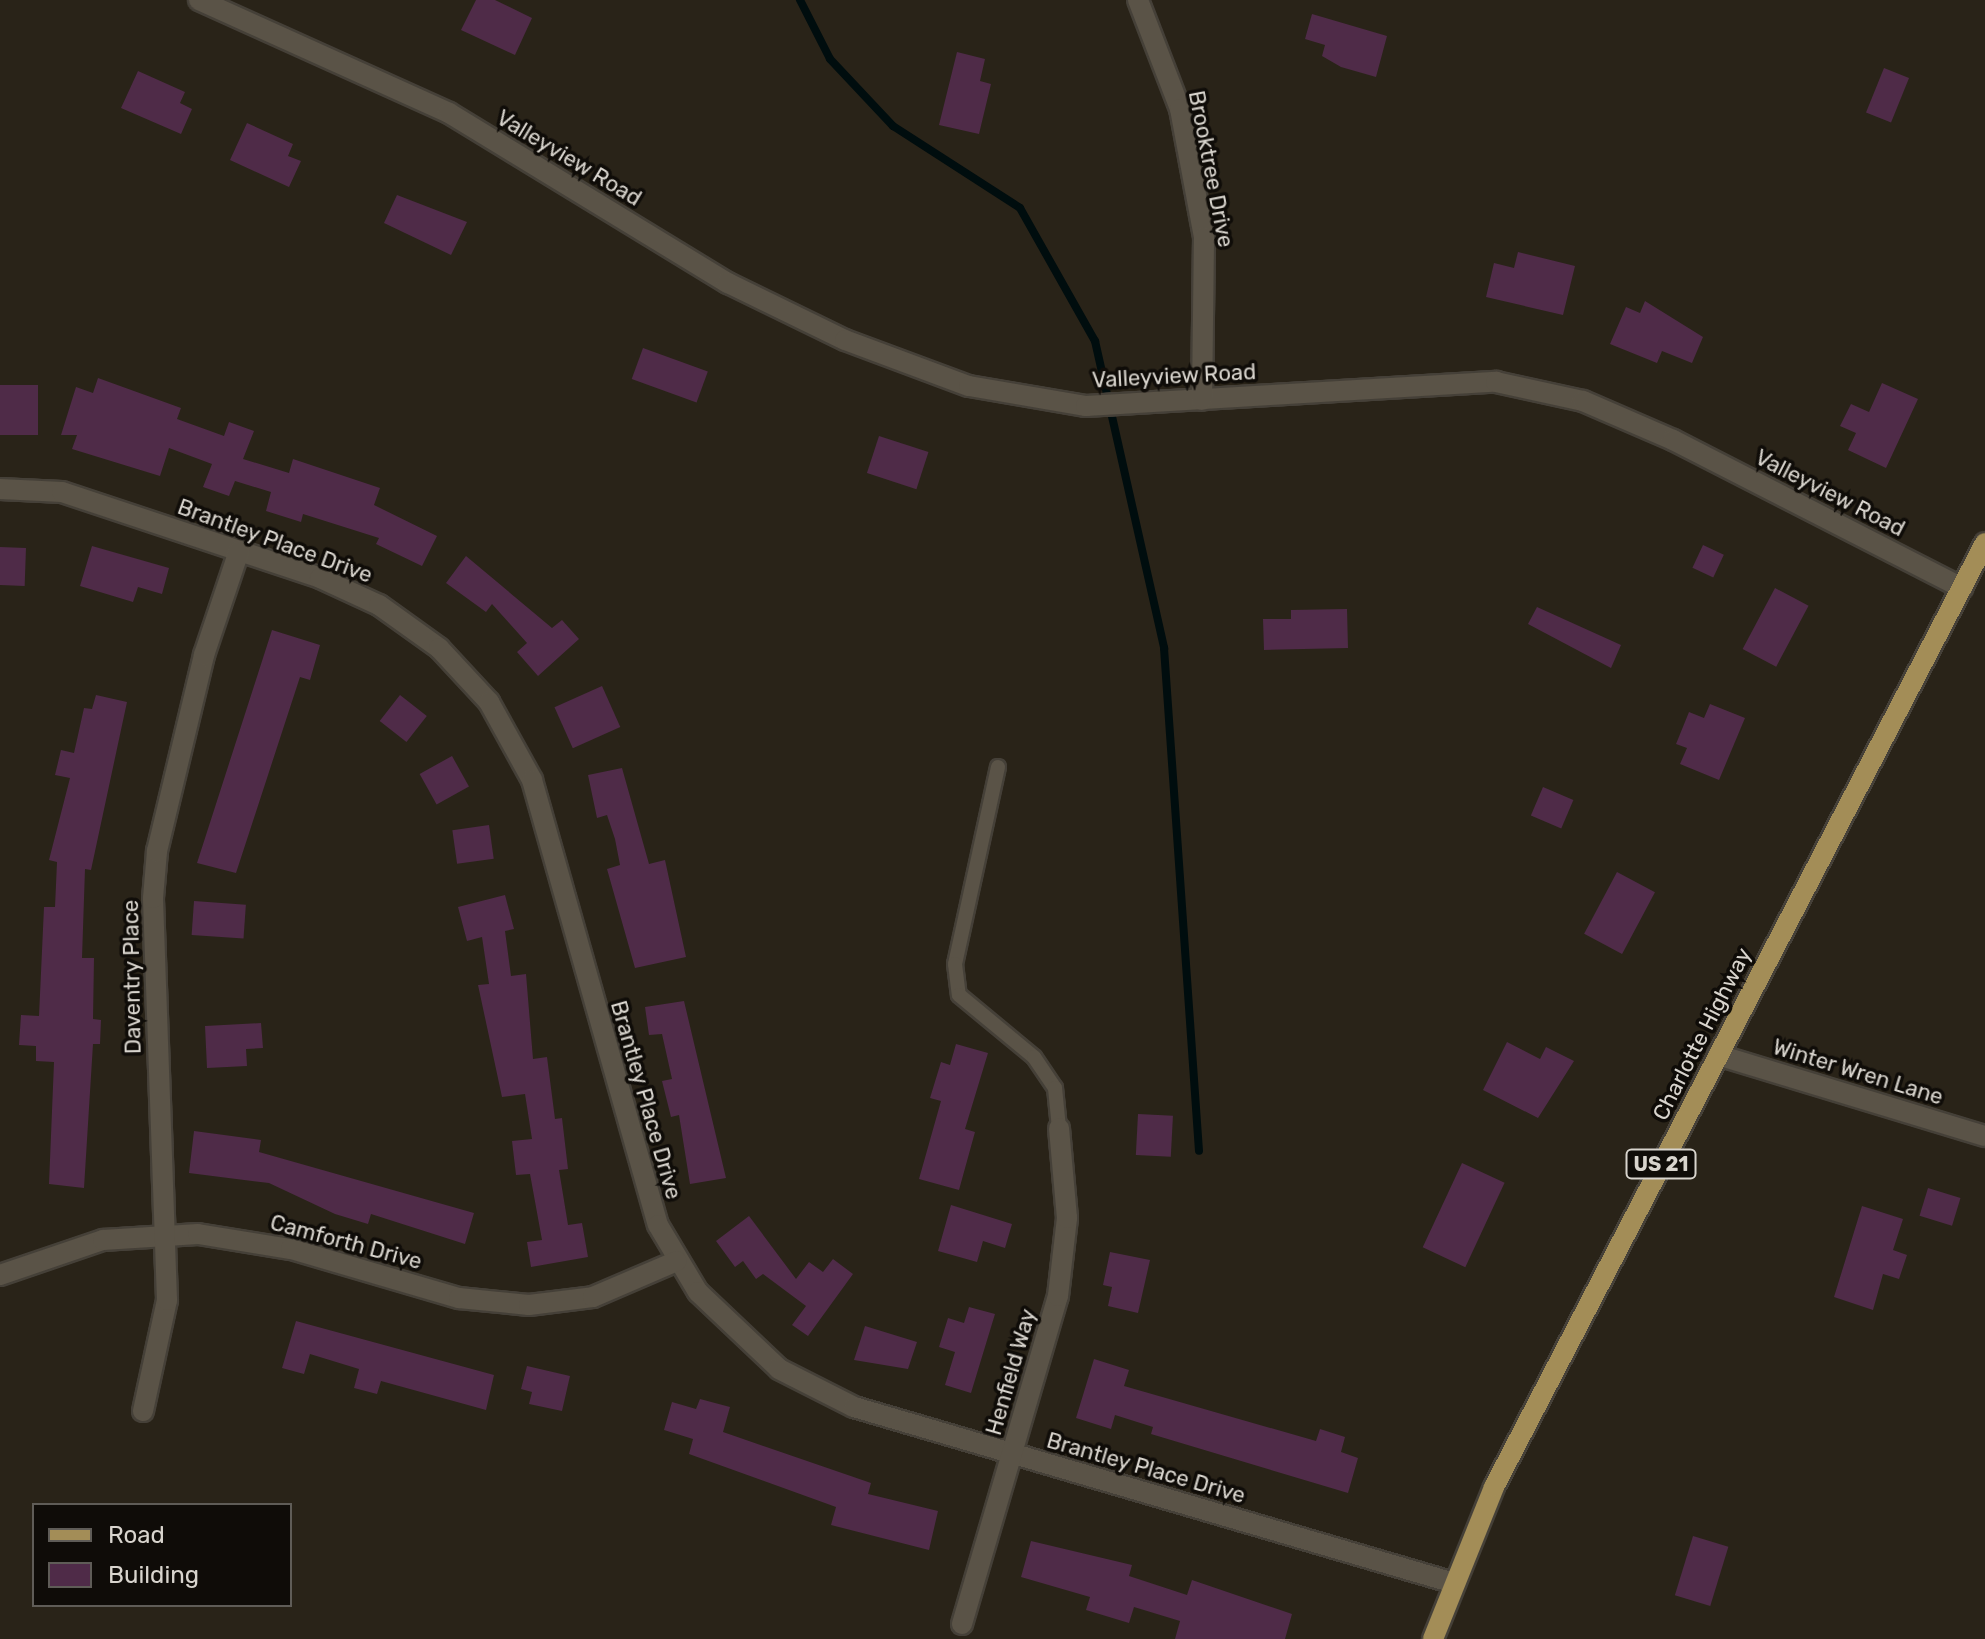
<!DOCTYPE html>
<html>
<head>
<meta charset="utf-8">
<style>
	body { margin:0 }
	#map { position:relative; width:1985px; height:1639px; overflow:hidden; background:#292318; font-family:Rubik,sans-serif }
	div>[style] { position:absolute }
	.stream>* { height:8px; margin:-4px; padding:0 4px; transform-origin:4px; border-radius:4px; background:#000d0e }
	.building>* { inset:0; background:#4f2b48; transform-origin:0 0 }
	.roads { filter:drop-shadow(2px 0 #454038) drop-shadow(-2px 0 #454038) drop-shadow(0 2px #454038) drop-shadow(0 -2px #454038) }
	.lane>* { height:14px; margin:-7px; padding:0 7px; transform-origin:7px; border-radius:7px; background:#5a5347 }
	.street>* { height:20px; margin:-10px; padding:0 10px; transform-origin:10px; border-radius:10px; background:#5a5347 }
	.primary>* { height:20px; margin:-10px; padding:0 10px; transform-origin:10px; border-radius:10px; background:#a38d57 }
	span { translate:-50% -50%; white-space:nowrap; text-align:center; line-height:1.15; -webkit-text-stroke:7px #0f0c08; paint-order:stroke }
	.shield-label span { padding:2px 6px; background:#0f0c08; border:2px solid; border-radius:6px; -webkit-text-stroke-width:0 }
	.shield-label { font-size:20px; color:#d8d4cd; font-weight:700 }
	.street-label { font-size:22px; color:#d8d4cd }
	.legend { position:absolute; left:32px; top:1503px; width:260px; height:104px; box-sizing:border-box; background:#0f0c08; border:2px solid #5f5c57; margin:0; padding:10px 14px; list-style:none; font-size:24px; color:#d8d4cd }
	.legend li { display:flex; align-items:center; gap:16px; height:40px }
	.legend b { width:40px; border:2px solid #5f5c57 }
</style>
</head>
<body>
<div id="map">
	<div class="stream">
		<div style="left:800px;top:0;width:66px;rotate:63deg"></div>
		<div style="left:830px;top:59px;width:92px;rotate:46.8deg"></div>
		<div style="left:893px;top:126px;width:151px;rotate:32.8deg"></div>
		<div style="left:1020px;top:208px;width:153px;rotate:60.6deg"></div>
		<div style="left:1095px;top:341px;width:315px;rotate:77.3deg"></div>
		<div style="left:1164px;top:648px;width:504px;rotate:86.02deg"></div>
	</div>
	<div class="building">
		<div style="clip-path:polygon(476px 0,495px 0,532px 18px,515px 55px,461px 30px)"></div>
		<div style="clip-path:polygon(1312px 14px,1387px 36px,1376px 77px,1341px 67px,1322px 56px,1325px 45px,1305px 39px)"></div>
		<div style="clip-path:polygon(957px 52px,985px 59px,980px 81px,991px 84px,979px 134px,939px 125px)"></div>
		<div style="left:1884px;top:68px;width:27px;height:48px;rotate:22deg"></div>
		<div style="clip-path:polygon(138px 71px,185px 92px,180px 103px,192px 109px,181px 134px,121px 108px)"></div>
		<div style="clip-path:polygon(247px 123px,293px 144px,288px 156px,301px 161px,289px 187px,230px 160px)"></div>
		<div style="clip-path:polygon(397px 195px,467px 222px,451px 255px,384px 223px)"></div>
		<div style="clip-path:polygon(1518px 252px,1575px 266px,1563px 315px,1486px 297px,1494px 263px,1514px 268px)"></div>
		<div style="clip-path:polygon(1645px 301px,1703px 337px,1692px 363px,1662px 351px,1657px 363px,1610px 344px,1626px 307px,1640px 313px)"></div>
		<div style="left:643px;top:348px;width:69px;height:33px;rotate:20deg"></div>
		<div style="clip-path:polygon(98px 378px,181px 408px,177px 419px,224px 436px,229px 422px,254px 431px,243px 459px,289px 473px,293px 459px,380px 488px,374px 505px,437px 536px,422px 566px,376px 544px,379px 538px,303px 514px,301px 522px,266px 511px,271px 492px,235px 481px,229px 496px,203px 487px,212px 464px,169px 448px,160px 476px,72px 449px,77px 435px,61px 435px,76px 387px,93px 393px)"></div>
		<div style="clip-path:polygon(1882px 383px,1918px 399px,1886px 468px,1848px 450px,1856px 433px,1840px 426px,1851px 404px,1869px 412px)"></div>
		<div style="left:0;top:385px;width:38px;height:50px"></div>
		<div style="left:879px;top:436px;width:52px;height:39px;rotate:18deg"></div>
		<div style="left:1703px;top:545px;width:23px;height:25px;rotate:25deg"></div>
		<div style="clip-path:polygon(92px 546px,169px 568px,162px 594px,138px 587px,133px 602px,80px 586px)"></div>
		<div style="left:0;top:547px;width:26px;height:38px;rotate:2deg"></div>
		<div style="clip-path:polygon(466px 556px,552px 628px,562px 620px,579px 639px,538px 676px,517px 652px,527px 643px,492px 604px,486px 612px,446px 583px)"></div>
		<div style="left:1775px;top:588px;width:38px;height:69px;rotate:28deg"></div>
		<div style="clip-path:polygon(1537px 607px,1621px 645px,1611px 668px,1528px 624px)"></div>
		<div style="clip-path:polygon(1347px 609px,1348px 648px,1264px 650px,1263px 619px,1291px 619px,1291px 610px)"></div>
		<div style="clip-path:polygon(272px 630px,320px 645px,310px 680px,300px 677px,236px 873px,197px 863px)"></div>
		<div style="left:602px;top:686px;width:45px;height:52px;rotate:66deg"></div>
		<div style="clip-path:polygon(96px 695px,127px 702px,91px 870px,85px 869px,82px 958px,94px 958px,93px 1019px,101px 1020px,100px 1044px,93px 1044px,84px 1188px,49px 1184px,54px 1062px,36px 1061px,36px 1046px,19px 1045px,21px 1015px,39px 1016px,44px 907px,55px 907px,57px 862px,49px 860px,70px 778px,55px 775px,61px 750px,74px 753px,84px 708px,92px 709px)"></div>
		<div style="left:400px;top:695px;width:34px;height:33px;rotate:38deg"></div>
		<div style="clip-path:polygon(1710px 704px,1745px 718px,1719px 780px,1680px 764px,1687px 748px,1676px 744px,1689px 712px,1704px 718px)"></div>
		<div style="left:452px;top:756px;width:35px;height:37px;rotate:61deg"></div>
		<div style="clip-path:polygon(622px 768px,649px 864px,665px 860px,686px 957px,635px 968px,607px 869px,620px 865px,615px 839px,607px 815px,597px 818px,588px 775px)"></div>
		<div style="left:1543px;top:787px;width:33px;height:31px;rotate:23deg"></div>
		<div style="left:489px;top:825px;width:34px;height:37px;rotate:82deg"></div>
		<div style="left:1617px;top:872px;width:43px;height:70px;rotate:28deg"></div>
		<div style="clip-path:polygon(505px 895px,514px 929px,505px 931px,511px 976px,526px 974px,533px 1059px,547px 1057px,555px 1119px,562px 1118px,568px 1169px,559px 1170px,568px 1225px,582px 1223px,588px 1257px,531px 1267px,527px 1242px,542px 1240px,530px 1174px,516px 1175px,512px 1141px,532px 1139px,525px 1094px,502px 1097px,478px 985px,489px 984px,482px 937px,467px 941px,458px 907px)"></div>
		<div style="left:194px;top:901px;width:52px;height:34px;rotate:4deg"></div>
		<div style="clip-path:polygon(684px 1001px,726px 1178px,690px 1184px,679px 1115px,671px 1117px,662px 1081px,672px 1079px,662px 1034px,649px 1035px,645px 1007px)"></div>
		<div style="clip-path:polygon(261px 1023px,263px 1048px,246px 1049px,247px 1066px,207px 1068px,205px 1026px)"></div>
		<div style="clip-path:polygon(1507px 1042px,1540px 1059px,1546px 1047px,1574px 1061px,1538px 1118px,1483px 1090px)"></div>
		<div style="clip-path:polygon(956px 1044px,988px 1053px,965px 1129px,975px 1132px,959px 1190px,919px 1179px,941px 1101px,930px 1098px,941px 1062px,950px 1065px)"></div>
		<div style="left:1138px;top:1114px;width:35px;height:41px;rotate:3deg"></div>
		<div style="clip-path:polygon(194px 1131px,261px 1140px,259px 1152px,474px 1213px,465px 1244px,371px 1214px,368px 1224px,335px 1214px,269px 1183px,189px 1173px)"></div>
		<div style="left:1462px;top:1163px;width:47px;height:93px;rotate:25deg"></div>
		<div style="left:1928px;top:1188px;width:34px;height:29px;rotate:17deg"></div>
		<div style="clip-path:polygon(951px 1205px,1012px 1224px,1005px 1248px,983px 1241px,977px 1262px,938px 1251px)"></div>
		<div style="clip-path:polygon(1862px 1206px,1903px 1219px,1893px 1250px,1907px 1255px,1899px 1279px,1883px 1274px,1873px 1310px,1834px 1297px)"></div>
		<div style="clip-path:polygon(749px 1216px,796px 1279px,809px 1262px,823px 1272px,833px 1259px,853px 1274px,808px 1336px,792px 1325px,806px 1306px,763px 1274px,756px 1279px,743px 1261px,735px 1267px,716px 1241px)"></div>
		<div style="clip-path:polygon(1110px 1252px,1150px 1260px,1138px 1313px,1108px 1306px,1112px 1287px,1103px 1285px)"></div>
		<div style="clip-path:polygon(969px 1307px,995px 1314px,971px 1393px,945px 1385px,955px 1352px,939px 1347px,948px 1318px,964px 1323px)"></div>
		<div style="clip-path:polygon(296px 1321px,494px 1375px,486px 1410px,381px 1381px,377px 1394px,354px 1388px,359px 1369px,310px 1354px,304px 1374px,282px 1368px)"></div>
		<div style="clip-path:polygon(865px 1326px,917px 1342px,908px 1369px,854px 1360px)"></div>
		<div style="clip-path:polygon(1094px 1359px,1129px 1370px,1124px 1386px,1316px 1441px,1320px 1429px,1345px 1437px,1341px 1452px,1358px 1458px,1348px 1493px,1151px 1434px,1153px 1427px,1115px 1415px,1111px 1429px,1076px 1418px)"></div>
		<div style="clip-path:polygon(527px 1366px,570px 1376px,562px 1411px,529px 1404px,532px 1392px,521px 1389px)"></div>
		<div style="clip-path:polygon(700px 1399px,730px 1407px,723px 1432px,871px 1483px,868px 1494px,938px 1511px,929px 1550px,831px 1525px,836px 1507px,689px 1454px,693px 1439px,664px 1430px,672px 1402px,696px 1409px)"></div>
		<div style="left:1693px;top:1536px;width:37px;height:62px;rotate:17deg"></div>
		<div style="clip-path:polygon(1031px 1541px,1132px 1565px,1129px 1576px,1187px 1595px,1192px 1580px,1292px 1614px,1285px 1639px,1175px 1639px,1180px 1621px,1134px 1607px,1129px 1623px,1086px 1610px,1090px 1597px,1021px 1577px)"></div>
	</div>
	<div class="roads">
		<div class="lane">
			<div style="left:998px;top:767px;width:202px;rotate:102.3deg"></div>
			<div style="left:955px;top:964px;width:31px;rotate:83deg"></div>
			<div style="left:959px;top:995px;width:97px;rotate:39.6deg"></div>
			<div style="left:1034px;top:1057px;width:37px;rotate:56deg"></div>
			<div style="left:1055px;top:1088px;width:40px;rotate:84.3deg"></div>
		</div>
		<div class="street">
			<div style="left:199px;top:0;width:274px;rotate:24.3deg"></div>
			<div style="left:449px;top:113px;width:327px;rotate:31.4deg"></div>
			<div style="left:728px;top:283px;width:130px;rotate:26deg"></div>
			<div style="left:845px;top:340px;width:132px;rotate:20.4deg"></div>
			<div style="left:969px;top:386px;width:119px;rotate:9.7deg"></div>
			<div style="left:1086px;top:406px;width:411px;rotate:-3.4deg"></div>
			<div style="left:1496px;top:382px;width:89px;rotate:12.3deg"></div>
			<div style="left:1583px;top:401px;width:98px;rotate:23.4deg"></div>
			<div style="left:1673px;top:440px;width:325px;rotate:27.1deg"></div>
			<div style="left:1138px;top:0;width:117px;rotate:68.9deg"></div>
			<div style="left:1180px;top:109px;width:130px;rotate:79.4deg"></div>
			<div style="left:1204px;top:237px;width:163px;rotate:90.7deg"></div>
			<div style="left:0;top:489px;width:62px;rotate:2.8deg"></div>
			<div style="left:62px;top:492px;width:272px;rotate:18.4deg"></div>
			<div style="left:320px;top:578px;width:65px;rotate:24.6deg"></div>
			<div style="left:379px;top:605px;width:74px;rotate:35.6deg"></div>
			<div style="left:439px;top:648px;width:74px;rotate:47.2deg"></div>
			<div style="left:489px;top:702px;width:89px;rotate:61.1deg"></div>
			<div style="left:532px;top:780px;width:462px;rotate:74.2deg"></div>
			<div style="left:658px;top:1225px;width:78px;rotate:59.2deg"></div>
			<div style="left:698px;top:1292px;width:112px;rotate:43.5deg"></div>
			<div style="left:779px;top:1369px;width:84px;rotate:26.9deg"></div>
			<div style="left:854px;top:1407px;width:625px;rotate:16.35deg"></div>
			<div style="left:1718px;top:1055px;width:279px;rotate:16.9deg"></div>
			<div style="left:0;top:1275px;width:109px;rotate:-18.8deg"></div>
			<div style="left:103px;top:1240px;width:95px;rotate:-3.6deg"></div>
			<div style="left:198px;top:1234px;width:94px;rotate:9.2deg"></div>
			<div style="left:291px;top:1249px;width:175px;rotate:16.3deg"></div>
			<div style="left:459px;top:1298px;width:70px;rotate:5.7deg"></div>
			<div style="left:529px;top:1305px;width:64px;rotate:-7.1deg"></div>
			<div style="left:593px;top:1297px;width:91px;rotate:-23.2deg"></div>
			<div style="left:143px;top:1411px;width:114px;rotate:-77.8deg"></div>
			<div style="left:167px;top:1300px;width:402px;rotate:-92deg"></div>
			<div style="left:153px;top:898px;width:47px;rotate:-85.1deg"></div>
			<div style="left:157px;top:851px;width:202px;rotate:-76.5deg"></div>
			<div style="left:204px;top:655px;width:110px;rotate:-71.4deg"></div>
			<div style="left:962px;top:1624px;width:342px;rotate:-73.7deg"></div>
			<div style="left:1058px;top:1296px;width:79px;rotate:-83.4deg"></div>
			<div style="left:1067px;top:1218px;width:90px;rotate:-95.1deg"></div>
		</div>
		<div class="primary">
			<div style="left:1433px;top:1639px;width:164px;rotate:-68.1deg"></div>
			<div style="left:1494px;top:1487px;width:1064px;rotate:-62.52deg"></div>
		</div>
	</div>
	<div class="shield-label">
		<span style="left:1661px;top:1164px">US 21</span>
	</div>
	<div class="street-label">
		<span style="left:569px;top:158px;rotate:31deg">Valleyview Road</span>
		<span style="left:1211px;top:169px;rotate:79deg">Brooktree Drive</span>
		<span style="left:1174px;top:376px;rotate:-3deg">Valleyview Road</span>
		<span style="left:1830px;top:493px;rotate:27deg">Valleyview Road</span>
		<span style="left:275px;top:541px;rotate:20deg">Brantley Place Drive</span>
		<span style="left:132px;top:977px;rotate:-91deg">Daventry Place</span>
		<span style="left:1702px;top:1034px;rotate:-63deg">Charlotte Highway</span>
		<span style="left:1858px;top:1072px;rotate:17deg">Winter Wren Lane</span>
		<span style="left:646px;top:1100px;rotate:74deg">Brantley Place Drive</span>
		<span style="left:346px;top:1242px;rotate:15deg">Camforth Drive</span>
		<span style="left:1011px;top:1372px;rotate:-74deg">Henfield Way</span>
		<span style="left:1146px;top:1468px;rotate:16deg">Brantley Place Drive</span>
	</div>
	<ul class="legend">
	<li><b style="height:10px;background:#a38d57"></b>Road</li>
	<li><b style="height:22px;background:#4f2b48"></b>Building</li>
	</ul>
</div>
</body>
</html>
